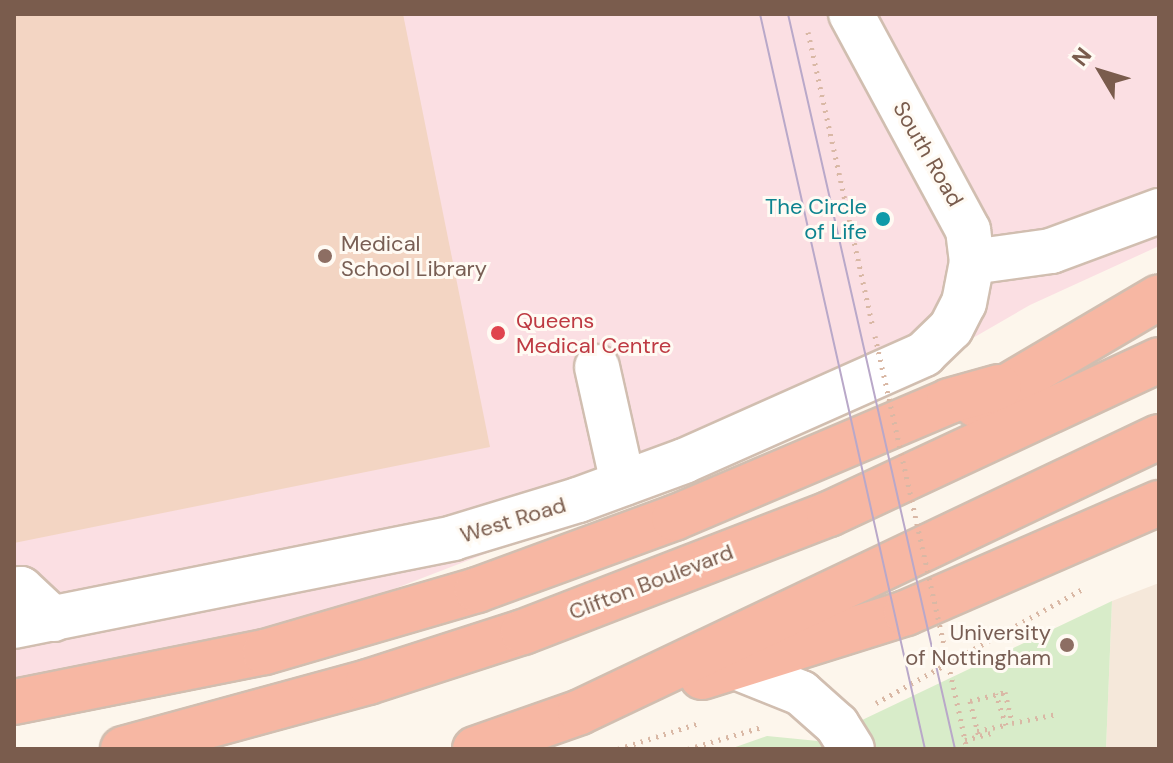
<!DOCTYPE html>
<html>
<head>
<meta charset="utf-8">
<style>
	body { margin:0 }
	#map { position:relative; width:1173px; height:763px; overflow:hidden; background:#fdf6ec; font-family:"DM Sans",sans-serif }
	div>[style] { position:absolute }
	.residential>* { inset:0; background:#f5e8da }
	.medical>* { inset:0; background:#fbdfe3 }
	.green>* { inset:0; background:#d8ecc9 }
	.building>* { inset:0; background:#f3d5c3 }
	.path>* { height:5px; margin-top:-2.5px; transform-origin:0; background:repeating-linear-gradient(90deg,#d9b8a5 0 2px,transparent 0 8px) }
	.roads { filter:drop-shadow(2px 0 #d1beb0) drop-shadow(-2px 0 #d1beb0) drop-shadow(0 2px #d1beb0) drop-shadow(0 -2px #d1beb0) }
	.minor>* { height:44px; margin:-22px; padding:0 22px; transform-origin:22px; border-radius:22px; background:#fff }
	.highway>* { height:44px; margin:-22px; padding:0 22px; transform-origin:22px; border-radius:22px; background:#f7b7a3 }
	.tram>* { height:2px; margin:-1px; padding:0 1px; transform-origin:1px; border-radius:1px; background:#b9a8c9 }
	.path-bridge>* { height:5px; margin-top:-2.5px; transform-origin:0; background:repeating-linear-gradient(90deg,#d9b8a5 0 2px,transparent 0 8px) }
	.dots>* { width:22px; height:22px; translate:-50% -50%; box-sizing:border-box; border:4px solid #fffaf3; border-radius:50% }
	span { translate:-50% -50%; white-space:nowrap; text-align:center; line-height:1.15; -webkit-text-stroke:6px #fffaf3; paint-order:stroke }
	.street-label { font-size:22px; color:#7a5c4d }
	.culture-label { font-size:22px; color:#0d838f }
	.right { translate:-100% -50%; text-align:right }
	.education-label { font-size:22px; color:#785e54 }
	.left { translate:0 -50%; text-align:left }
	.health-label { font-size:22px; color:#be3a42 }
	.frame { position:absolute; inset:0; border:16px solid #7a5c4d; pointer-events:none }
	.north { position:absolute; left:1061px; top:32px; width:80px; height:80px; -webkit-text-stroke:6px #fffaf3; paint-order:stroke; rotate:308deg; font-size:22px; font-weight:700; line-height:32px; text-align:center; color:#7a5c4d }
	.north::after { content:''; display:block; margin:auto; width:28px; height:36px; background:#7a5c4d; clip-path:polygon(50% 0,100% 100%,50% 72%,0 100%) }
</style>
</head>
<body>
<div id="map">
	<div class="residential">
		<div style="clip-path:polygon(1159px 583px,1159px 749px,1106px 749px,1112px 601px)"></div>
	</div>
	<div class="medical">
		<div style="clip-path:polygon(14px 14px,1159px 14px,1159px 246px,1030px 305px,933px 361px,672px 482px,264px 639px,14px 691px)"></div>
	</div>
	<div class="green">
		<div style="clip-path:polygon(1112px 601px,1106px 749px,730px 749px,767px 736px,818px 741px)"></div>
	</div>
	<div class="building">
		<div style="clip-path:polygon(14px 14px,403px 14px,490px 447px,14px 543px)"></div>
	</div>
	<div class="path">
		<div style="left:808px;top:32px;width:302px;rotate:77.6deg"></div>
		<div style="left:970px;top:701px;width:36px;rotate:-14deg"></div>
		<div style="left:1005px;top:692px;width:32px;rotate:77deg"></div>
		<div style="left:1012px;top:723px;width:46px;rotate:-11.3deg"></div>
		<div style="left:970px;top:701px;width:36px;rotate:76deg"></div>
		<div style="left:876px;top:703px;width:238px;rotate:-28.9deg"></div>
		<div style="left:962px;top:726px;width:24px;rotate:78deg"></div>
		<div style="left:977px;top:731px;width:30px;rotate:-12deg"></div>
		<div style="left:1006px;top:725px;width:33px;rotate:-108deg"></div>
		<div style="left:965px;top:740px;width:31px;rotate:-15deg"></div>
		<div style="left:618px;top:749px;width:85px;rotate:-17.8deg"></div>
		<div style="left:688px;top:749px;width:77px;rotate:-16.6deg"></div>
	</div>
	<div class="roads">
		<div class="minor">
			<div style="left:972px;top:262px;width:80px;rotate:-7.9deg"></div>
			<div style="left:1051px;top:251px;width:115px;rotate:-20.3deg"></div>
			<div style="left:597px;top:367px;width:119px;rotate:77.4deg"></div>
			<div style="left:14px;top:590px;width:7px;rotate:-8deg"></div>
			<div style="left:21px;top:589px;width:44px;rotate:43.2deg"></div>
			<div style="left:14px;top:626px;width:448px;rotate:-11.3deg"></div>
			<div style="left:453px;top:538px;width:131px;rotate:-16.9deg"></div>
			<div style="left:578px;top:500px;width:113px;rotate:-20.2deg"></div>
			<div style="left:684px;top:461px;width:263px;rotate:-24deg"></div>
			<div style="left:924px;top:354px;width:37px;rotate:-44deg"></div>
			<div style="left:951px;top:328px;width:28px;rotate:-63deg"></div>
			<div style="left:964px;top:303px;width:42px;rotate:-79deg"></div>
			<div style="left:972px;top:262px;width:32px;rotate:-97deg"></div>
			<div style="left:968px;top:230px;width:246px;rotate:-118.4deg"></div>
			<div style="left:736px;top:667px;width:70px;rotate:21.8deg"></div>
			<div style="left:801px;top:693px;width:48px;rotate:41.6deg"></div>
			<div style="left:837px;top:725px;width:28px;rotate:58deg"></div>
		</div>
		<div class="highway">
			<div style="left:976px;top:405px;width:212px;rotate:-30.5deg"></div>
			<div style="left:702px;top:677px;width:214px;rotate:-17.4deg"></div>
			<div style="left:906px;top:613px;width:276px;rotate:-23.5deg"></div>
			<div style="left:14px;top:702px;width:256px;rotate:-11.3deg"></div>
			<div style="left:265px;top:652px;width:221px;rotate:-16.3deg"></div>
			<div style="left:477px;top:590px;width:210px;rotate:-20.1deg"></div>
			<div style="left:674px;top:518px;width:299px;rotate:-23deg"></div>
			<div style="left:949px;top:401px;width:52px;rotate:-15.6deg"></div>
			<div style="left:123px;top:749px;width:254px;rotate:-15.3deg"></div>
			<div style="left:368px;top:682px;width:163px;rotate:-17.9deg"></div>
			<div style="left:523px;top:632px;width:328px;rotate:-21.1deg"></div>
			<div style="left:829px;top:514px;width:364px;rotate:-25deg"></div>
			<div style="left:475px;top:749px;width:111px;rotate:-19.4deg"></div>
			<div style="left:580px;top:712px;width:641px;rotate:-25.41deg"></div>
		</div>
	</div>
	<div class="tram">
		<div style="left:760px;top:14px;width:753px;rotate:77.35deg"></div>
		<div style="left:788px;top:14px;width:754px;rotate:77.2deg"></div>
	</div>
	<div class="path-bridge">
		<div style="left:875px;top:336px;width:400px;rotate:77.4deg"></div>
	</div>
	<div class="dots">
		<div style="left:883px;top:219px;background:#0f9aa8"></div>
		<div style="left:325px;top:256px;background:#8d6e63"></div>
		<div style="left:498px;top:333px;background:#e0444e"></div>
		<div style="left:1067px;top:645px;background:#8d6e63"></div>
	</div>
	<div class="street-label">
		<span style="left:928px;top:154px;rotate:60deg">South Road</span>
		<span style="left:513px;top:520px;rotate:-17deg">West Road</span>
		<span style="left:651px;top:582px;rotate:-21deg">Clifton Boulevard</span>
	</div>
	<div class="culture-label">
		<span class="right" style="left:867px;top:219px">The Circle<br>of Life</span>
	</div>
	<div class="education-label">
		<span class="left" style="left:341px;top:256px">Medical<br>School Library</span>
		<span class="right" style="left:1051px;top:645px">University<br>of Nottingham</span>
	</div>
	<div class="health-label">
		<span class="left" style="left:516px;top:333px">Queens<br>Medical Centre</span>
	</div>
	<div class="frame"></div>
	<div class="north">N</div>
</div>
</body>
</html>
